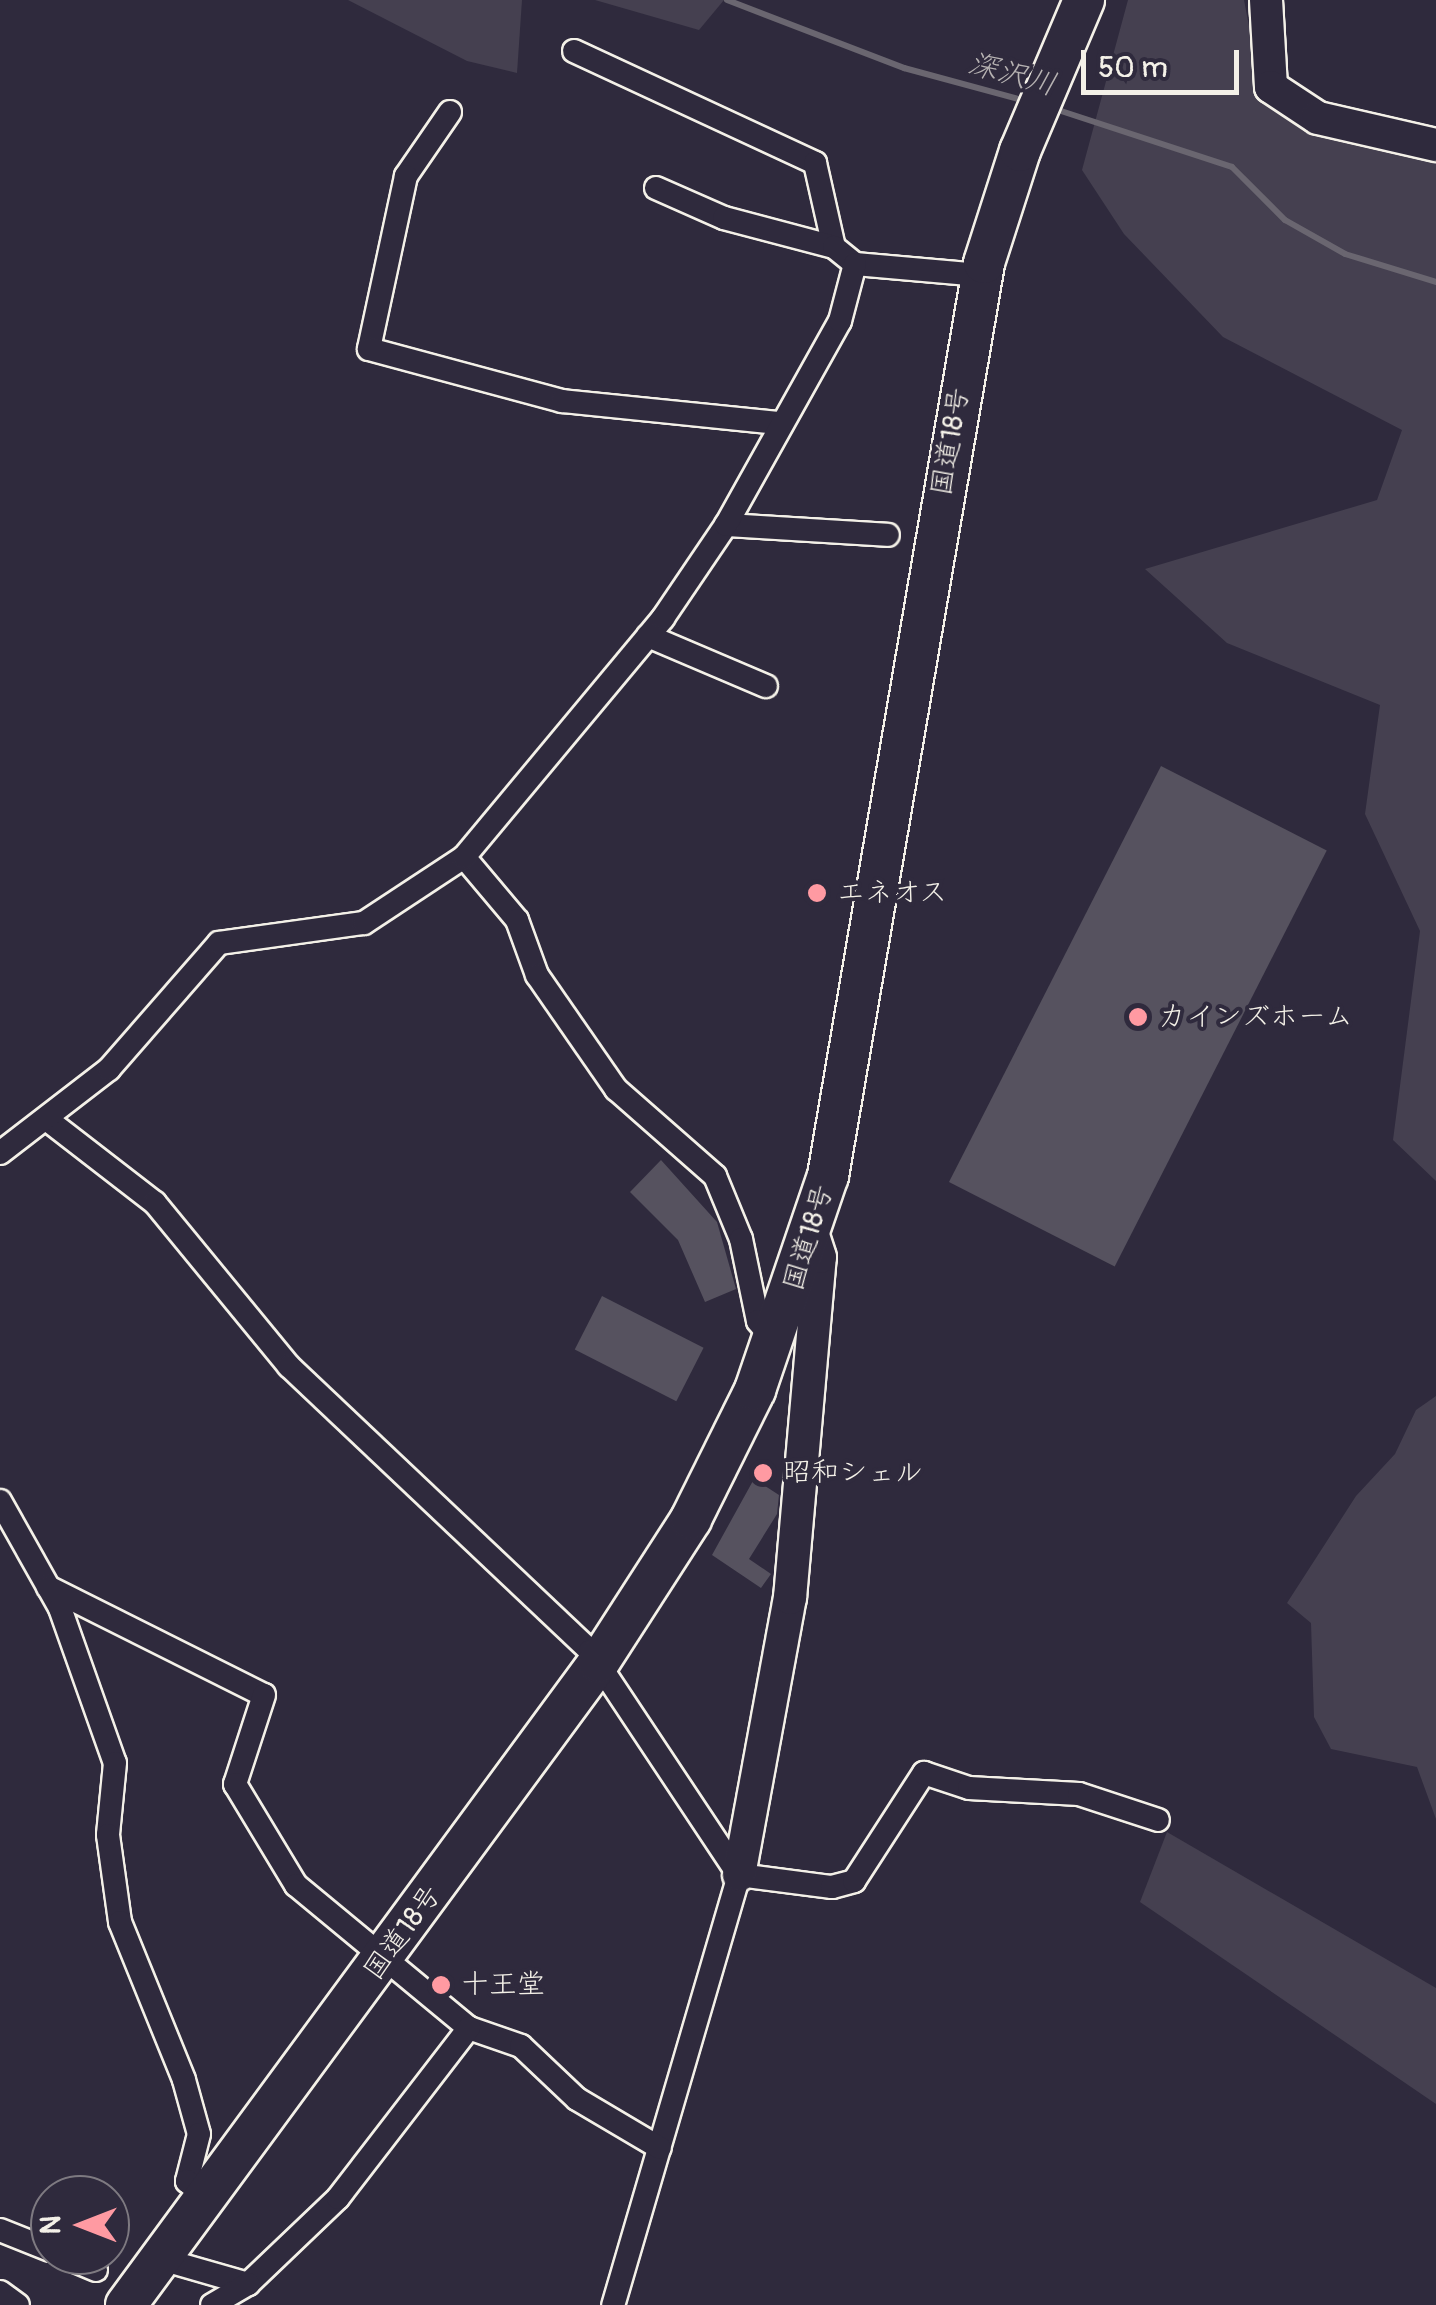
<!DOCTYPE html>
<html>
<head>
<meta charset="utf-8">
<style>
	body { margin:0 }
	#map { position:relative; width:1436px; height:2305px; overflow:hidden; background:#2f2a3d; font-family:Pangolin,"Klee One",sans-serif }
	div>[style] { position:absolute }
	.green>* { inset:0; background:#454050 }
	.stream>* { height:6px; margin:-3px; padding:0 3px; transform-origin:3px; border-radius:3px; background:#6a6670 }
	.building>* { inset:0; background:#56525f; transform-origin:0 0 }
	.roads { filter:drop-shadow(2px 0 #f4f1e8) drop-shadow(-2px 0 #f4f1e8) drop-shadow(0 2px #f4f1e8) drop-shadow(0 -2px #f4f1e8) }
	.street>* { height:22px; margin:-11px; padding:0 11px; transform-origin:11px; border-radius:11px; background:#2f2a3d }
	.secondary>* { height:32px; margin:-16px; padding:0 16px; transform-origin:16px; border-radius:16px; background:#2f2a3d }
	.highway>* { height:40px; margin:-20px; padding:0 20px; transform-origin:20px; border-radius:20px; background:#2f2a3d }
	.dots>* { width:28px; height:28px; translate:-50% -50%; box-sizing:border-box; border:5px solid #2f2a3d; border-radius:50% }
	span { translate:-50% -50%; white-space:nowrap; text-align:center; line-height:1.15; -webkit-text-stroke:8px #2f2a3d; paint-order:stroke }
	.street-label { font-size:28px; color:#f4f1e8 }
	.poi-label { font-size:28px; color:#f4f1e8 }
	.left { translate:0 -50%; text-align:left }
	.water-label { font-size:30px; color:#b6b2b2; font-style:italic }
	.north { position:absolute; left:30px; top:2175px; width:100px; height:100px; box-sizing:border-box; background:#2f2a3d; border:2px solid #7e7a81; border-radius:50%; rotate:270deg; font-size:28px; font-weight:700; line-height:40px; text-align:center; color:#f4f1e8 }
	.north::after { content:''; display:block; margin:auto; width:35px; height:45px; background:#ff9aa2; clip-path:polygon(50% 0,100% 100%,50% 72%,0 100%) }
	.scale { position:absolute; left:1081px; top:50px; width:158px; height:45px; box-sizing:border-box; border:5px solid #f4f1e8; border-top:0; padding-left:12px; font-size:30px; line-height:35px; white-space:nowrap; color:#f4f1e8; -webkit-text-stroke:8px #2f2a3d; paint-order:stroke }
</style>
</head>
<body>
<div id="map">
	<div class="green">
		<div style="clip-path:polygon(348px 0,522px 0,517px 73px,467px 61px)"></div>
		<div style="clip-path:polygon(595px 0,724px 0,699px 30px)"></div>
		<div style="clip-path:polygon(1128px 0,1244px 0,1262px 94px,1436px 157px,1436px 1181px,1393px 1140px,1420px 931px,1365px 814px,1380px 705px,1227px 643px,1145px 569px,1377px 500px,1402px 430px,1223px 337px,1124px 234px,1082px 170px)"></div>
		<div style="clip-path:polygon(1436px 1396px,1436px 1819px,1417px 1767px,1331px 1749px,1314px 1717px,1311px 1623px,1287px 1603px,1356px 1496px,1395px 1454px,1416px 1410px)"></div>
		<div style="clip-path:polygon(1167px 1832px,1436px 1988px,1436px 2104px,1140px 1902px)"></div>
	</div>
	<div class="stream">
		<div style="left:727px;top:0;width:190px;rotate:21deg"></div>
		<div style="left:904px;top:68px;width:130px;rotate:15.2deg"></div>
		<div style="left:1055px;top:109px;width:186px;rotate:18.1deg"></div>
		<div style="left:1232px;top:167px;width:75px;rotate:45deg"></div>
		<div style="left:1285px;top:220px;width:69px;rotate:29.5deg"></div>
		<div style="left:1345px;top:254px;width:95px;rotate:17.1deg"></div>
	</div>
	<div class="building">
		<div style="left:1161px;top:766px;width:186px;height:467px;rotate:27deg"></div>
		<div style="clip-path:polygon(661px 1160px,717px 1222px,736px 1289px,705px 1302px,678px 1240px,630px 1192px)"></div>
		<div style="left:602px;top:1296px;width:114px;height:60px;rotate:27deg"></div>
		<div style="clip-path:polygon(754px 1479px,779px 1495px,777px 1514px,749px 1559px,771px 1574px,761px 1588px,712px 1555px)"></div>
	</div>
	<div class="roads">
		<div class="street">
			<div style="left:574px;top:51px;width:266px;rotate:24.9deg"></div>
			<div style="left:815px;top:163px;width:86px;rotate:77.3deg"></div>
			<div style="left:450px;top:112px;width:78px;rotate:124.5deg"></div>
			<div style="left:406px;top:176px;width:177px;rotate:102.1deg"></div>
			<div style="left:369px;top:349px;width:200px;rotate:15.1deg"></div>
			<div style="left:562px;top:401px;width:216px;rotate:5.8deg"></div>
			<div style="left:656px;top:188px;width:74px;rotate:23.8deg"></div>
			<div style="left:724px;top:218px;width:114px;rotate:14.8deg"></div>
			<div style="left:834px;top:247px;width:27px;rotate:39deg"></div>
			<div style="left:855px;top:264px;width:126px;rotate:5deg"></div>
			<div style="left:726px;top:525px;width:162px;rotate:3.5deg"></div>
			<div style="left:648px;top:636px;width:128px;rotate:23deg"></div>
			<div style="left:464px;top:857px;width:82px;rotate:49.9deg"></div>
			<div style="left:517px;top:920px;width:59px;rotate:70deg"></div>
			<div style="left:537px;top:975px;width:139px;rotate:55.3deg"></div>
			<div style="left:616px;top:1089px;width:132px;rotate:41.3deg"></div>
			<div style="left:715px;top:1176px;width:68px;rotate:67.6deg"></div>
			<div style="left:741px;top:1239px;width:84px;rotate:78.3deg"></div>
			<div style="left:758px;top:1321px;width:27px;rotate:51deg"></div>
			<div style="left:49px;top:1121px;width:134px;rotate:37.7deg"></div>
			<div style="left:155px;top:1203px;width:211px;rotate:50.6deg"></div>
			<div style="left:289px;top:1366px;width:415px;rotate:43.4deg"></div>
			<div style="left:590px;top:1651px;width:269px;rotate:56.4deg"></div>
			<div style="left:739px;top:1875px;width:448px;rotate:106.3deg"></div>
			<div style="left:0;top:1153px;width:138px;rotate:-37.6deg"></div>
			<div style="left:109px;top:1069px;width:167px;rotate:-48.9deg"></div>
			<div style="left:219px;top:943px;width:146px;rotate:-7.9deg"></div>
			<div style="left:364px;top:923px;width:120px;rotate:-33.4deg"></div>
			<div style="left:464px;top:857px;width:311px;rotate:-50.2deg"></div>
			<div style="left:663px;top:618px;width:112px;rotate:-55.9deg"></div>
			<div style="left:726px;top:525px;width:234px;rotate:-60.8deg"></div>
			<div style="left:840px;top:321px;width:59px;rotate:-75.3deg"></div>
			<div style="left:0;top:1501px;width:123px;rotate:60.7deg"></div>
			<div style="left:60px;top:1608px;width:164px;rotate:70.5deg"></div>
			<div style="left:115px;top:1763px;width:72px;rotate:95.6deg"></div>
			<div style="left:108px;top:1835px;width:88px;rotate:82.1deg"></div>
			<div style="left:120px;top:1922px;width:170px;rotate:67.9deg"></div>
			<div style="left:184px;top:2080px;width:56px;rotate:74.5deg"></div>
			<div style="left:199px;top:2134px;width:49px;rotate:104.3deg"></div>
			<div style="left:187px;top:2181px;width:26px;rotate:43deg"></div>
			<div style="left:48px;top:1587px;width:241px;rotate:26.6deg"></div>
			<div style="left:264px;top:1695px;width:94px;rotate:108deg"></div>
			<div style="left:235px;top:1784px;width:118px;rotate:58.9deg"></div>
			<div style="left:296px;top:1885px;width:224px;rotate:39.6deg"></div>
			<div style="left:469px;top:2028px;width:55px;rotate:19.1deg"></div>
			<div style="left:521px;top:2046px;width:77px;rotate:43.4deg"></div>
			<div style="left:577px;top:2099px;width:96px;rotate:30.6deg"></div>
			<div style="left:739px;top:1875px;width:94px;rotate:7.4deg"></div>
			<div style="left:832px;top:1887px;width:23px;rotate:-15deg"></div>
			<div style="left:854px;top:1881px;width:129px;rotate:-57.1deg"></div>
			<div style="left:924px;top:1773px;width:47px;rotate:18.4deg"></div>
			<div style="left:969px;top:1788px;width:110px;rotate:3.1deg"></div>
			<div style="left:1079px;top:1794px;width:83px;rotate:18.2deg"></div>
			<div style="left:0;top:2230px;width:54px;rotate:21.8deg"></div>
			<div style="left:61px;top:2255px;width:38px;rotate:23deg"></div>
			<div style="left:161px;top:2259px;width:91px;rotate:16deg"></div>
			<div style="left:248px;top:2284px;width:124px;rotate:-43.7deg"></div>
			<div style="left:338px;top:2198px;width:215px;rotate:-52.4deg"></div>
			<div style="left:0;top:2292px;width:22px;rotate:36deg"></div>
			<div style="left:212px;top:2305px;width:42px;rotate:-30.3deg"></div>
		</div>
		<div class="secondary">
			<div style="left:1266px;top:0;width:87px;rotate:86.7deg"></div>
			<div style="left:1271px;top:87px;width:56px;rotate:33.4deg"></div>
			<div style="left:1318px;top:118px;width:121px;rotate:12.9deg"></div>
			<div style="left:739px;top:1875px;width:282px;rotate:-79.6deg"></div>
			<div style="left:790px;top:1598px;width:342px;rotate:-85deg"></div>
			<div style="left:820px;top:1257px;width:25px;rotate:-108deg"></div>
		</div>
		<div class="highway">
			<div style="left:126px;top:2305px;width:798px;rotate:-53.66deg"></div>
			<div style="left:599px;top:1662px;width:170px;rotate:-57.2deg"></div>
			<div style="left:691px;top:1519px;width:144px;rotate:-63.6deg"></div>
			<div style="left:755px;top:1390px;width:226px;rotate:-71.2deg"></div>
			<div style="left:828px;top:1176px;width:926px;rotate:-80.3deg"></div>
			<div style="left:984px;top:263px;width:118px;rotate:-72.2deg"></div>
			<div style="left:1020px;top:151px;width:164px;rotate:-67deg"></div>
		</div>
	</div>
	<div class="dots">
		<div style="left:817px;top:893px;background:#ff9aa2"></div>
		<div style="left:1138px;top:1017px;background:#ff9aa2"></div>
		<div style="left:763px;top:1473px;background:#ff9aa2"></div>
		<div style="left:441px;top:1985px;background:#ff9aa2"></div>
	</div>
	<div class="street-label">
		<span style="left:951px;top:442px;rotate:-80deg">国道18号</span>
		<span style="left:809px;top:1238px;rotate:-73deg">国道18号</span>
		<span style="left:403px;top:1933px;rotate:-54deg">国道18号</span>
	</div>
	<div class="poi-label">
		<span class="left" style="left:837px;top:893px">エネオス</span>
		<span class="left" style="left:1158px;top:1017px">カインズホーム</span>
		<span class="left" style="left:783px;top:1473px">昭和シェル</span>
		<span class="left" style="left:461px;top:1985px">十王堂</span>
	</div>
	<div class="water-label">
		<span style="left:1012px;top:75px;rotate:15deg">深沢川</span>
	</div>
	<div class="north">N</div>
	<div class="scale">50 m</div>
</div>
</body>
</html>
